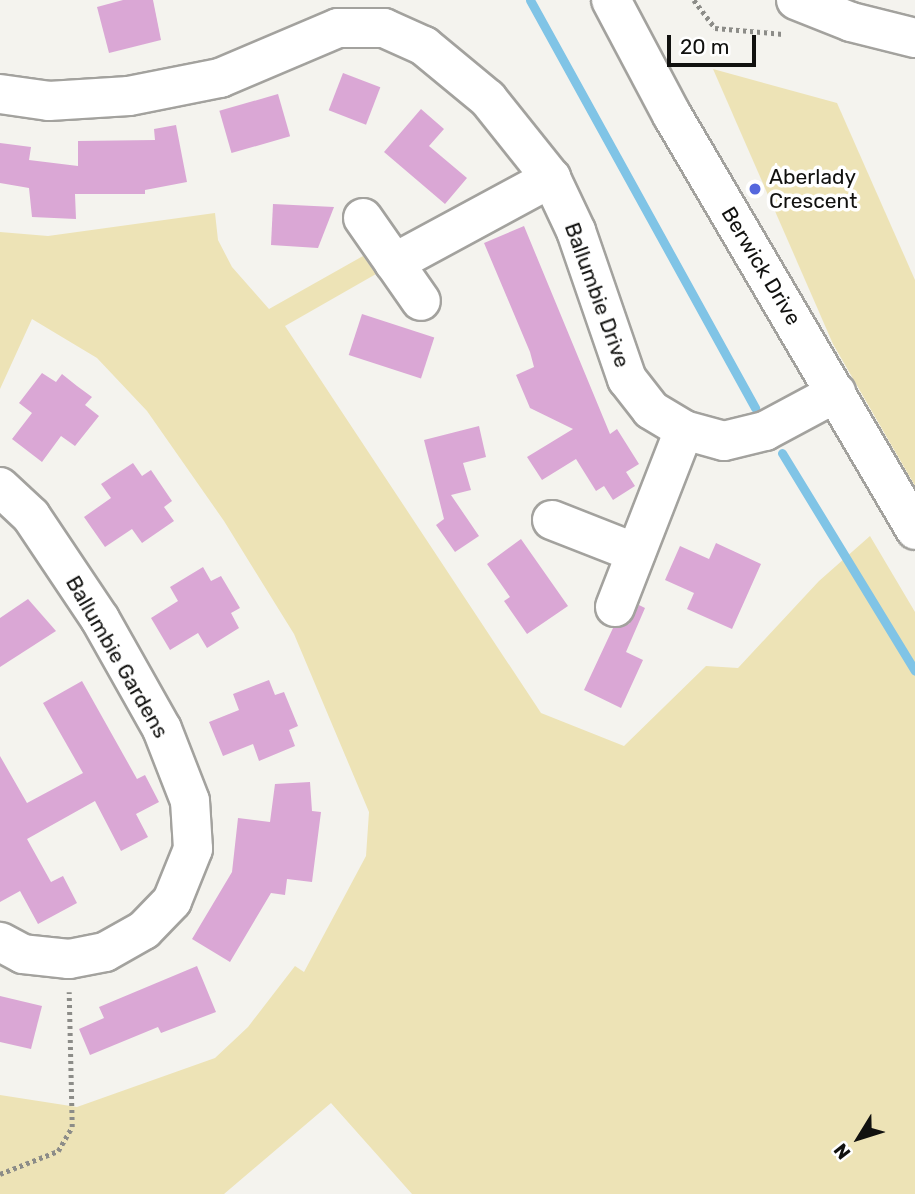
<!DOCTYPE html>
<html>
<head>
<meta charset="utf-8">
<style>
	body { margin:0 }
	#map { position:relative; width:915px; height:1194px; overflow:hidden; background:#f4f3ee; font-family:Rubik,sans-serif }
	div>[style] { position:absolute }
	.green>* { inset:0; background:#ede3b6 }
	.stream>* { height:9px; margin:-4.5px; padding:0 4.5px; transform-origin:4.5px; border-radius:4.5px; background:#80c4e6 }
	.building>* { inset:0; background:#daa7d5; transform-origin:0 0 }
	.path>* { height:4.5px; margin-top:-2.25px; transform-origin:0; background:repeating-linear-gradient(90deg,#8c8c88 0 3.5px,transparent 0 7px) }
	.roads { filter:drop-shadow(2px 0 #a3a29e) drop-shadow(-2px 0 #a3a29e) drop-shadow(0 2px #a3a29e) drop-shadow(0 -2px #a3a29e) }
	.minor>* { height:38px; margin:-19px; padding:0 19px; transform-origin:19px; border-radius:19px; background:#fff }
	.dots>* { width:19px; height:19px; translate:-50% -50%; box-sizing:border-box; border:4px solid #fff; border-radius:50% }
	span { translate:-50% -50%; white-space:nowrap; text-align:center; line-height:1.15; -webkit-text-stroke:7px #fff; paint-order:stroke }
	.poi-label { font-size:21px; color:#11110f }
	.left { translate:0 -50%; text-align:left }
	.street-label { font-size:21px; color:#11110f }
	.north { position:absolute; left:824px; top:1103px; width:70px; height:70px; -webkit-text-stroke:5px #fff; paint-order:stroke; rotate:232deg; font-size:19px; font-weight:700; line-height:28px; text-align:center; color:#11110f }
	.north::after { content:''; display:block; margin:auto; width:24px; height:32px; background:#11110f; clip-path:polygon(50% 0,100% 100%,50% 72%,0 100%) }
	.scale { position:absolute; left:667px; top:35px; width:89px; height:32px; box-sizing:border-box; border:4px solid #11110f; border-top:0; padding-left:9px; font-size:21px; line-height:24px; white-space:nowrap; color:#11110f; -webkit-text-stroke:5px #fff; paint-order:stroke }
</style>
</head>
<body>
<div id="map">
	<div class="green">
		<div style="clip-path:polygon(713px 69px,837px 103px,915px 280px,915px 486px,833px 344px)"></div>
		<div style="clip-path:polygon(215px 213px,218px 240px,232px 267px,269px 309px,363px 256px,376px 274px,285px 326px,541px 713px,624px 746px,706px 666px,738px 668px,819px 581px,870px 536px,915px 612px,915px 1194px,412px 1194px,331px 1103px,224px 1194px,0 1194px,0 1095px,77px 1107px,215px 1058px,248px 1027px,295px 966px,304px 972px,366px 856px,369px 812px,294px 634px,224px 521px,147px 411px,97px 358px,32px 319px,0 389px,0 232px,48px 236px)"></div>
	</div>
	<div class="stream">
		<div style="left:530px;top:0;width:466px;rotate:61.1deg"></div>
		<div style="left:782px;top:453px;width:255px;rotate:58.6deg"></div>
	</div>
	<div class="building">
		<div style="clip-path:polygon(123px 0,153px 0,161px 40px,109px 53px,97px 7px)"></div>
		<div style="left:343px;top:73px;width:40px;height:40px;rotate:21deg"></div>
		<div style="left:278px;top:94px;width:44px;height:61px;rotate:74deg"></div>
		<div style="clip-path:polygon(421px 109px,444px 129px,429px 146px,467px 178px,445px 204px,384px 152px)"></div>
		<div style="clip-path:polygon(176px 125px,187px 182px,145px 190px,145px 194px,75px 194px,76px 219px,32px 217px,29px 188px,0 183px,0 143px,31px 147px,29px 160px,78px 166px,78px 141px,155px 140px,154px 129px)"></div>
		<div style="clip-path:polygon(273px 204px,334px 207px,318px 248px,271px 245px)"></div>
		<div style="clip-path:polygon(524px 226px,610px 434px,617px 429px,639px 464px,626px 472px,635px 486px,613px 500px,604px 486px,596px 491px,576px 459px,542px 480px,527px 457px,573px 429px,530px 408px,516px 375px,534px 367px,530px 352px,484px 243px)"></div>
		<div style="left:362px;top:314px;width:76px;height:43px;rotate:18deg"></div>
		<div style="clip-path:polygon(42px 373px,56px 382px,62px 374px,77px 386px,92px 397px,85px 405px,99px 416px,75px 446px,61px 436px,42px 462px,12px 439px,32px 413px,19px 403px)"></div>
		<div style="clip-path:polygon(479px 426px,486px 457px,463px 463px,471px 490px,451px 495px,479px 536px,455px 552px,436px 525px,444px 519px,424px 440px)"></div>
		<div style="clip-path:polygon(133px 463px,142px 476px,151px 470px,172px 501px,164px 507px,174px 521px,142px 543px,132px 529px,105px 547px,84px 517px,111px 498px,101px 484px)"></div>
		<div style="clip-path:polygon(521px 539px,568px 606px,527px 634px,504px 601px,510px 597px,487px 564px)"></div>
		<div style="clip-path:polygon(716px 543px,761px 564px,732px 629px,687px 609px,694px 593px,665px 580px,680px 546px,709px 559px)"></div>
		<div style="clip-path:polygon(203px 567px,211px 581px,221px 576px,240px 608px,231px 613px,239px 628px,207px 648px,198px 633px,170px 650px,151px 618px,178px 601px,170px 587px)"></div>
		<div style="clip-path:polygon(28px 599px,56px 631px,0 667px,0 618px)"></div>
		<div style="clip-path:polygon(639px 605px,645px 608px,626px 652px,643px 660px,621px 708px,584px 690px,613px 628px,629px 624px)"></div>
		<div style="clip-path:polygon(269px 680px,275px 695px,284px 692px,298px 726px,289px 730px,295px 746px,259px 761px,253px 744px,223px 756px,209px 722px,239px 710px,233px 694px)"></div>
		<div style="clip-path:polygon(82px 681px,137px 779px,145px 775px,159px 802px,136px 814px,148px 837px,121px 851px,95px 801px,27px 839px,51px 882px,63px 876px,77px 903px,38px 924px,20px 891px,0 902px,0 756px,27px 803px,83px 773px,43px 703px)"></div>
		<div style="clip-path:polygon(310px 782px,312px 811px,321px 812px,312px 882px,287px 879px,285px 895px,271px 893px,230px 962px,192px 939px,232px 872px,238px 818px,270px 822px,275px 784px)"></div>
		<div style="clip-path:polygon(197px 966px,216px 1012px,161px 1033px,158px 1027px,90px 1055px,79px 1029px,104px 1018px,99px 1007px)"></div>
		<div style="clip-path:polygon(0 996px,42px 1006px,31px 1049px,0 1042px)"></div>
	</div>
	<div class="path">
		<div style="left:694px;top:0;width:35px;rotate:53deg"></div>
		<div style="left:715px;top:28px;width:68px;rotate:5deg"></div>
		<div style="left:0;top:1174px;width:62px;rotate:-21.6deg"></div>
		<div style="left:58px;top:1151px;width:28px;rotate:-60deg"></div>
		<div style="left:72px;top:1127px;width:135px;rotate:-91.3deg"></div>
	</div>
	<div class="roads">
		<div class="minor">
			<div style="left:611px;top:0;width:130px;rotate:62.1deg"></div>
			<div style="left:672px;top:115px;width:481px;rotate:59.6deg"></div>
			<div style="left:796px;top:0;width:59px;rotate:21.8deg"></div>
			<div style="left:851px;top:22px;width:66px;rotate:14deg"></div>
			<div style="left:0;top:94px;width:49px;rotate:8.1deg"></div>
			<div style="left:49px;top:101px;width:80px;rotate:-3.6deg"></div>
			<div style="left:129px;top:96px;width:93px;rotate:-11.2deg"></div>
			<div style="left:220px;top:78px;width:128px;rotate:-23deg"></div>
			<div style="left:338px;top:28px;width:46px"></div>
			<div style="left:384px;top:28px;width:44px;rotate:24.2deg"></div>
			<div style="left:424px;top:46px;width:83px;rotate:39.6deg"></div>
			<div style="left:488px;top:99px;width:101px;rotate:51.4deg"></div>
			<div style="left:551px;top:178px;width:59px;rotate:64.7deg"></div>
			<div style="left:576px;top:231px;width:157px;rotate:71deg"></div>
			<div style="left:627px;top:379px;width:39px;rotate:52deg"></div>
			<div style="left:651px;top:410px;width:39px;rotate:31deg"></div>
			<div style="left:684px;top:430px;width:41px;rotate:15.4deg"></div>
			<div style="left:724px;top:441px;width:42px;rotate:-13.7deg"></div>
			<div style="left:765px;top:431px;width:81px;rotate:-28.2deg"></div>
			<div style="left:363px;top:218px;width:101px;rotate:55.1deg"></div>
			<div style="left:394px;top:263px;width:179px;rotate:-28.4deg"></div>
			<div style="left:0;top:487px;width:42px;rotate:43.1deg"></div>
			<div style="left:31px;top:516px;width:124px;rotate:56.2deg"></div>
			<div style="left:100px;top:619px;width:126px;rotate:60.6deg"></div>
			<div style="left:162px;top:729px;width:77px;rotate:68.7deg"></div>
			<div style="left:190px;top:801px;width:48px;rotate:86.4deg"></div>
			<div style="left:193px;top:849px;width:56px;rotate:112deg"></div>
			<div style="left:172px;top:901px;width:40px;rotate:134deg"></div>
			<div style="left:144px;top:930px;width:45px;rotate:150.6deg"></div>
			<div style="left:105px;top:952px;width:37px;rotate:169deg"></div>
			<div style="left:69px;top:959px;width:46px;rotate:-173.8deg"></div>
			<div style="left:23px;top:954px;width:26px;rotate:-152deg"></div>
			<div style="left:552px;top:520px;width:90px;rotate:21.4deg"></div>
			<div style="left:615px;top:607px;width:190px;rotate:-68.7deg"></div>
		</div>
	</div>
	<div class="dots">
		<div style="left:755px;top:189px;background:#5567dd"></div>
	</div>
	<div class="poi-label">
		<span class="left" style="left:769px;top:189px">Aberlady<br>Crescent</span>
	</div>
	<div class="street-label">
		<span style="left:761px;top:266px;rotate:59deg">Berwick Drive</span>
		<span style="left:597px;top:295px;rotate:70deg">Ballumbie Drive</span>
		<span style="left:117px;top:657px;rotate:60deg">Ballumbie Gardens</span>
	</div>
	<div class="north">N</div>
	<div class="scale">20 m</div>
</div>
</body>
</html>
